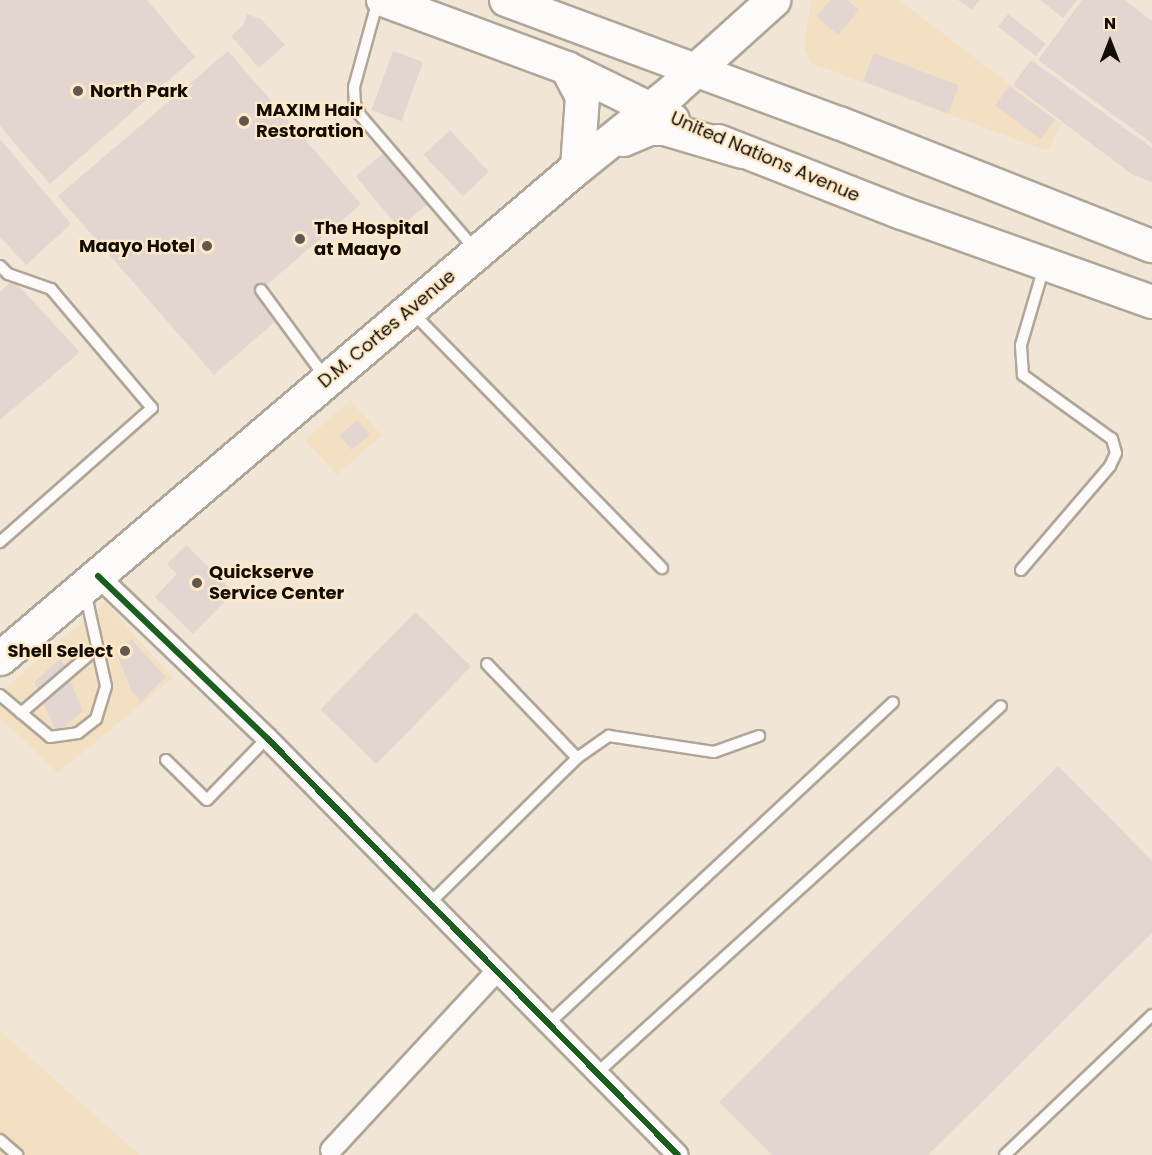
<!DOCTYPE html>
<html>
<head>
<meta charset="utf-8">
<style>
	body { margin:0 }
	#map { position:relative; width:1152px; height:1155px; overflow:hidden; background:#f1e6d5; font-family:Poppins,sans-serif }
	div>[style] { position:absolute }
	.built>* { inset:0; background:#f3e0c3; transform-origin:0 0 }
	.building>* { inset:0; background:#e3d6d1; transform-origin:0 0 }
	.roads { filter:drop-shadow(2px 0 #afa699) drop-shadow(-2px 0 #afa699) drop-shadow(0 2px #afa699) drop-shadow(0 -2px #afa699) }
	.lane>* { height:10px; margin:-5px; padding:0 5px; transform-origin:5px; border-radius:5px; background:#fdfbf9 }
	.street>* { height:20px; margin:-10px; padding:0 10px; transform-origin:10px; border-radius:10px; background:#fdfbf9 }
	.primary>* { height:32px; margin:-16px; padding:0 16px; transform-origin:16px; border-radius:16px; background:#fdfbf9 }
	.highway>* { height:33px; margin:-16.5px; padding:0 16.5px; transform-origin:16.5px; border-radius:16.5px; background:#fdfbf9 }
	.cycleway>* { height:6px; margin:-3px; padding:0 3px; transform-origin:3px; border-radius:3px; background:#1b5e20 }
	.dots>* { width:16px; height:16px; translate:-50% -50%; box-sizing:border-box; border:3px solid #fde9c9; border-radius:50% }
	span { translate:-50% -50%; white-space:nowrap; text-align:center; line-height:1.15; -webkit-text-stroke:4.5px #fde9c9; paint-order:stroke }
	.poi-label { font-size:18px; color:#120c03; font-weight:700 }
	.left { translate:0 -50%; text-align:left }
	.right { translate:-100% -50%; text-align:right }
	.street-label { font-size:18px; color:#120c03 }
	.north { position:absolute; left:1080px; top:12px; width:60px; height:60px; -webkit-text-stroke:4px #fde9c9; paint-order:stroke; rotate:0deg; font-size:16px; font-weight:700; line-height:24px; text-align:center; color:#120c03 }
	.north::after { content:''; display:block; margin:auto; width:21px; height:27px; background:#120c03; clip-path:polygon(50% 0,100% 100%,50% 72%,0 100%) }
</style>
</head>
<body>
<div id="map">
	<div class="built">
		<div style="clip-path:polygon(811px 0,899px 0,1062px 124px,1047px 151px,811px 63px,804px 47px)"></div>
		<div style="left:350px;top:400px;width:47px;height:60px;rotate:48deg"></div>
		<div style="clip-path:polygon(105px 602px,173px 678px,58px 773px,0 718px,0 693px)"></div>
		<div style="clip-path:polygon(0 1031px,140px 1155px,0 1155px)"></div>
	</div>
	<div class="building">
		<div style="clip-path:polygon(0 0,147px 0,195px 57px,50px 184px,0 126px)"></div>
		<div style="clip-path:polygon(831px 0,847px 0,859px 10px,838px 35px,816px 16px)"></div>
		<div style="clip-path:polygon(958px 0,979px 0,972px 10px)"></div>
		<div style="clip-path:polygon(1040px 0,1077px 0,1063px 18px)"></div>
		<div style="clip-path:polygon(1082px 0,1125px 0,1152px 21px,1152px 143px,1038px 60px)"></div>
		<div style="clip-path:polygon(247px 14px,261px 19px,285px 45px,259px 68px,231px 36px,243px 26px)"></div>
		<div style="left:1008px;top:14px;width:48px;height:16px;rotate:38deg"></div>
		<div style="clip-path:polygon(228px 51px,361px 204px,255px 295px,277px 320px,214px 375px,58px 196px)"></div>
		<div style="left:393px;top:51px;width:32px;height:63px;rotate:20deg"></div>
		<div style="left:874px;top:53px;width:91px;height:30px;rotate:21deg"></div>
		<div style="clip-path:polygon(1031px 60px,1152px 148px,1152px 182px,1133px 175px,1013px 85px)"></div>
		<div style="left:1009px;top:86px;width:57px;height:24px;rotate:36deg"></div>
		<div style="left:450px;top:130px;width:57px;height:36px;rotate:47deg"></div>
		<div style="clip-path:polygon(0 139px,71px 224px,26px 265px,0 237px)"></div>
		<div style="left:385px;top:152px;width:67px;height:38px;rotate:50deg"></div>
		<div style="clip-path:polygon(13px 280px,80px 352px,0 420px,0 292px)"></div>
		<div style="left:358px;top:420px;width:19px;height:24px;rotate:51deg"></div>
		<div style="clip-path:polygon(186px 545px,234px 592px,193px 634px,155px 597px,177px 574px,167px 564px)"></div>
		<div style="left:415px;top:612px;width:78px;height:136px;rotate:44deg"></div>
		<div style="clip-path:polygon(131px 639px,166px 677px,141px 701px,132px 692px,116px 652px)"></div>
		<div style="clip-path:polygon(61px 658px,83px 711px,57px 733px,34px 682px)"></div>
		<div style="clip-path:polygon(1058px 766px,1152px 861px,1152px 933px,928px 1155px,772px 1155px,719px 1102px)"></div>
	</div>
	<div class="roads">
		<div class="lane">
			<div style="left:378px;top:0;width:90px;rotate:105.4deg"></div>
			<div style="left:354px;top:87px;width:17px;rotate:87deg"></div>
			<div style="left:355px;top:104px;width:12px;rotate:66deg"></div>
			<div style="left:360px;top:115px;width:177px;rotate:49.4deg"></div>
			<div style="left:0;top:266px;width:11px;rotate:45deg"></div>
			<div style="left:8px;top:274px;width:46px;rotate:19.2deg"></div>
			<div style="left:51px;top:289px;width:156px;rotate:49.7deg"></div>
			<div style="left:152px;top:408px;width:203px;rotate:138.6deg"></div>
			<div style="left:261px;top:290px;width:108px;rotate:53.7deg"></div>
			<div style="left:412px;top:312px;width:358px;rotate:45.7deg"></div>
			<div style="left:1021px;top:570px;width:137px;rotate:-49.4deg"></div>
			<div style="left:1110px;top:466px;width:14px;rotate:-65deg"></div>
			<div style="left:1116px;top:453px;width:15px;rotate:-106deg"></div>
			<div style="left:1112px;top:439px;width:110px;rotate:-144.3deg"></div>
			<div style="left:1023px;top:375px;width:30px;rotate:-94deg"></div>
			<div style="left:1021px;top:345px;width:81px;rotate:-73.6deg"></div>
			<div style="left:487px;top:664px;width:130px;rotate:46.2deg"></div>
			<div style="left:0;top:695px;width:65px;rotate:40deg"></div>
			<div style="left:50px;top:737px;width:28px;rotate:-8deg"></div>
			<div style="left:78px;top:733px;width:23px;rotate:-38deg"></div>
			<div style="left:96px;top:719px;width:34px;rotate:-73deg"></div>
			<div style="left:106px;top:686px;width:97px;rotate:-102.5deg"></div>
			<div style="left:21px;top:713px;width:100px;rotate:-40.5deg"></div>
			<div style="left:166px;top:760px;width:57px;rotate:44.3deg"></div>
			<div style="left:207px;top:800px;width:86px;rotate:-45.9deg"></div>
			<div style="left:429px;top:904px;width:208px;rotate:-44.6deg"></div>
			<div style="left:577px;top:758px;width:39px;rotate:-35deg"></div>
			<div style="left:609px;top:736px;width:106px;rotate:8.7deg"></div>
			<div style="left:714px;top:752px;width:48px;rotate:-19.6deg"></div>
			<div style="left:547px;top:1025px;width:473px;rotate:-43deg"></div>
			<div style="left:596px;top:1074px;width:547px;rotate:-42.26deg"></div>
			<div style="left:0;top:1140px;width:23px;rotate:41deg"></div>
			<div style="left:1005px;top:1155px;width:203px;rotate:-43.6deg"></div>
		</div>
		<div class="street">
			<div style="left:98px;top:576px;width:234px;rotate:43.8deg"></div>
			<div style="left:267px;top:738px;width:585px;rotate:45.42deg"></div>
			<div style="left:331px;top:1150px;width:241px;rotate:-47.2deg"></div>
		</div>
		<div class="primary">
			<div style="left:383px;top:0;width:196px;rotate:20.3deg"></div>
			<div style="left:567px;top:68px;width:118px;rotate:26.1deg"></div>
			<div style="left:506px;top:0;width:355px;rotate:20.3deg"></div>
			<div style="left:839px;top:123px;width:336px;rotate:21.5deg"></div>
			<div style="left:718px;top:141px;width:198px;rotate:21.4deg"></div>
			<div style="left:902px;top:213px;width:265px;rotate:19.6deg"></div>
		</div>
		<div class="highway">
			<div style="left:567px;top:68px;width:32px;rotate:62deg"></div>
			<div style="left:582px;top:96px;width:71px;rotate:94deg"></div>
			<div style="left:623px;top:139px;width:28px;rotate:-23deg"></div>
			<div style="left:649px;top:128px;width:15px"></div>
			<div style="left:664px;top:128px;width:81px;rotate:16.4deg"></div>
			<div style="left:0;top:658px;width:758px;rotate:-40.4deg"></div>
			<div style="left:577px;top:167px;width:123px;rotate:-38.7deg"></div>
			<div style="left:673px;top:90px;width:135px;rotate:-42deg"></div>
		</div>
	</div>
	<div class="cycleway">
		<div style="left:98px;top:576px;width:234px;rotate:43.8deg"></div>
		<div style="left:267px;top:738px;width:585px;rotate:45.42deg"></div>
	</div>
	<div class="dots">
		<div style="left:78px;top:91px;background:#60584c"></div>
		<div style="left:244px;top:121px;background:#60584c"></div>
		<div style="left:300px;top:239px;background:#60584c"></div>
		<div style="left:207px;top:246px;background:#60584c"></div>
		<div style="left:197px;top:583px;background:#60584c"></div>
		<div style="left:125px;top:651px;background:#60584c"></div>
	</div>
	<div class="poi-label">
		<span class="left" style="left:90px;top:91px">North Park</span>
		<span class="left" style="left:256px;top:121px">MAXIM Hair<br>Restoration</span>
		<span class="left" style="left:314px;top:239px">The Hospital<br>at Maayo</span>
		<span class="right" style="left:195px;top:246px">Maayo Hotel</span>
		<span class="left" style="left:209px;top:583px">Quickserve<br>Service Center</span>
		<span class="right" style="left:113px;top:651px">Shell Select</span>
	</div>
	<div class="street-label">
		<span style="left:765px;top:157px;rotate:23deg">United Nations Avenue</span>
		<span style="left:387px;top:329px;rotate:-40deg">D.M. Cortes Avenue</span>
	</div>
	<div class="north">N</div>
</div>
</body>
</html>
